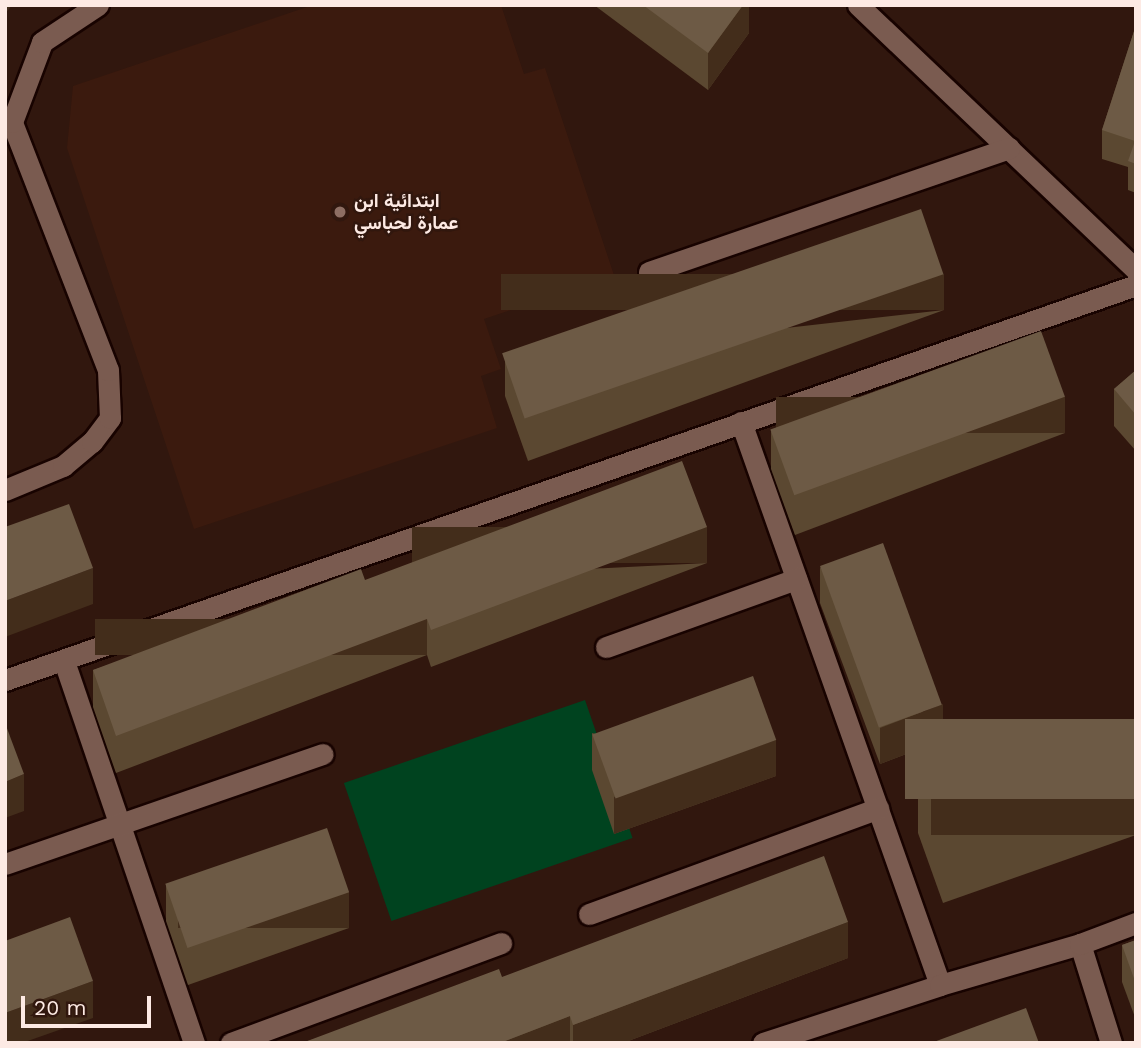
<!DOCTYPE html>
<html>
<head>
<meta charset="utf-8">
<style>
	body { margin:0 }
	#map { position:relative; width:1141px; height:1048px; overflow:hidden; background:#31170e; font-family:"Work Sans",Vazirmatn,sans-serif }
	div>[style] { position:absolute }
	.built>* { inset:0; background:#3b1a0e }
	.green>* { inset:0; background:#00431f; transform-origin:0 0 }
	.roads { filter:drop-shadow(2px 0 #180300) drop-shadow(-2px 0 #180300) drop-shadow(0 2px #180300) drop-shadow(0 -2px #180300) }
	.street>* { height:21px; margin:-10.5px; padding:0 10.5px; transform-origin:10.5px; border-radius:10.5px; background:#7a5b50 }
	.wall>* { inset:0; background:#5b4831 }
	.shaded-wall>* { inset:0; background:#432d1b; transform-origin:0 0 }
	.building>* { inset:0; background:#6d5a45; transform-origin:0 0 }
	.dots>* { width:19px; height:19px; translate:-50% -50%; box-sizing:border-box; border:4px solid #31170e; border-radius:50% }
	span { translate:-50% -50%; white-space:nowrap; text-align:center; line-height:1.15; -webkit-text-stroke:5px #31170e; paint-order:stroke }
	.poi-label { font-size:19px; color:#fdeae4; font-weight:700 }
	.left { translate:0 -50%; text-align:left }
	.frame { position:absolute; inset:0; border:7px solid #fdeae4; pointer-events:none }
	.scale { position:absolute; left:21px; top:996px; width:130px; height:32px; box-sizing:border-box; border:4px solid #fdeae4; border-top:0; padding-left:9px; font-size:21px; line-height:24px; white-space:nowrap; color:#fdeae4; -webkit-text-stroke:5px #31170e; paint-order:stroke }
</style>
</head>
<body>
<div id="map">
	<div class="built">
		<div style="clip-path:polygon(313px 5px,501px 5px,524px 74px,545px 68px,614px 275px,484px 319px,501px 369px,481px 376px,497px 428px,194px 529px,67px 148px,73px 86px)"></div>
	</div>
	<div class="green">
		<div style="left:585px;top:700px;width:146px;height:255px;rotate:71deg"></div>
	</div>
	<div class="roads">
		<div class="street">
			<div style="left:858px;top:5px;width:384px;rotate:43.6deg"></div>
			<div style="left:649px;top:272px;width:381px;rotate:-19deg"></div>
			<div style="left:741px;top:422px;width:597px;rotate:70.53deg"></div>
			<div style="left:5px;top:490px;width:63px;rotate:-22.5deg"></div>
			<div style="left:63px;top:466px;width:38px;rotate:-40deg"></div>
			<div style="left:92px;top:442px;width:30px;rotate:-53deg"></div>
			<div style="left:110px;top:418px;width:48px;rotate:-92.4deg"></div>
			<div style="left:108px;top:370px;width:266px;rotate:-111.2deg"></div>
			<div style="left:12px;top:122px;width:85px;rotate:-69.4deg"></div>
			<div style="left:42px;top:42px;width:67px;rotate:-33.5deg"></div>
			<div style="left:606px;top:647px;width:202px;rotate:-19.7deg"></div>
			<div style="left:64px;top:661px;width:404px;rotate:71.2deg"></div>
			<div style="left:5px;top:680px;width:1198px;rotate:-19.25deg"></div>
			<div style="left:5px;top:864px;width:336px;rotate:-19.1deg"></div>
			<div style="left:589px;top:914px;width:308px;rotate:-20.1deg"></div>
			<div style="left:1080px;top:944px;width:104px;rotate:72.6deg"></div>
			<div style="left:231px;top:1043px;width:288px;rotate:-20.3deg"></div>
			<div style="left:763px;top:1043px;width:186px;rotate:-18.1deg"></div>
			<div style="left:940px;top:985px;width:146px;rotate:-16.3deg"></div>
			<div style="left:1080px;top:944px;width:60px;rotate:-20.6deg"></div>
		</div>
	</div>
	<div class="wall">
		<div style="clip-path:polygon(594px 5px,749px 5px,749px 33px,708px 90px)"></div>
		<div style="clip-path:polygon(1136px 25px,1136px 193px,1128px 190px,1128px 167px,1102px 159px,1102px 130px)"></div>
		<div style="clip-path:polygon(944px 310px,528px 461px,505px 396px,505px 360px)"></div>
		<div style="clip-path:polygon(1136px 370px,1136px 451px,1114px 426px,1114px 389px)"></div>
		<div style="clip-path:polygon(771px 432px,1065px 433px,795px 535px,771px 469px)"></div>
		<div style="clip-path:polygon(707px 563px,431px 667px,427px 655px,116px 773px,93px 707px,93px 670px,365px 580px)"></div>
		<div style="clip-path:polygon(820px 567px,943px 740px,880px 764px,820px 603px)"></div>
		<div style="clip-path:polygon(1136px 719px,1136px 835px,943px 903px,918px 833px,918px 796px)"></div>
		<div style="clip-path:polygon(592px 733px,776px 776px,614px 834px,592px 770px)"></div>
		<div style="clip-path:polygon(166px 885px,349px 928px,188px 985px,166px 921px)"></div>
		<div style="clip-path:polygon(1136px 940px,1136px 1020px,1122px 982px,1122px 945px)"></div>
		<div style="clip-path:polygon(848px 958px,623px 1043px,302px 1043px,502px 977px)"></div>
	</div>
	<div class="shaded-wall">
		<div style="clip-path:polygon(5px 5px,12px 5px,5px 14px)"></div>
		<div style="clip-path:polygon(743px 5px,749px 5px,749px 33px,708px 90px,708px 53px)"></div>
		<div style="left:944px;top:274px;width:36px;height:443px;rotate:90deg"></div>
		<div style="left:1065px;top:397px;width:36px;height:289px;rotate:90deg"></div>
		<div style="left:707px;top:527px;width:36px;height:295px;rotate:90deg"></div>
		<div style="clip-path:polygon(93px 568px,93px 604px,5px 637px,5px 601px)"></div>
		<div style="left:427px;top:619px;width:36px;height:332px;rotate:90deg"></div>
		<div style="clip-path:polygon(943px 704px,943px 740px,880px 764px,880px 728px)"></div>
		<div style="clip-path:polygon(776px 740px,776px 776px,614px 834px,614px 797px)"></div>
		<div style="clip-path:polygon(24px 774px,24px 811px,5px 818px,5px 782px)"></div>
		<div style="left:1136px;top:799px;width:36px;height:205px;rotate:90deg"></div>
		<div style="left:349px;top:892px;width:36px;height:171px;rotate:90deg"></div>
		<div style="clip-path:polygon(848px 922px,848px 958px,623px 1043px,573px 1043px,573px 1025px)"></div>
		<div style="clip-path:polygon(93px 981px,93px 1018px,22px 1043px,5px 1043px,5px 1013px)"></div>
		<div style="clip-path:polygon(570px 1016px,570px 1043px,500px 1043px)"></div>
	</div>
	<div class="building">
		<div style="clip-path:polygon(643px 5px,743px 5px,708px 53px)"></div>
		<div style="clip-path:polygon(1136px 25px,1136px 164px,1128px 161px,1135px 141px,1102px 130px)"></div>
		<div style="left:921px;top:209px;width:69px;height:443px;rotate:71deg"></div>
		<div style="left:1041px;top:331px;width:70px;height:288px;rotate:70deg"></div>
		<div style="clip-path:polygon(1136px 370px,1136px 415px,1114px 389px)"></div>
		<div style="clip-path:polygon(682px 461px,707px 527px,431px 630px,427px 619px,116px 736px,93px 670px,361px 569px,365px 580px)"></div>
		<div style="clip-path:polygon(69px 504px,93px 568px,5px 601px,5px 527px)"></div>
		<div style="left:883px;top:543px;width:172px;height:67px;rotate:70deg"></div>
		<div style="left:753px;top:676px;width:68px;height:171px;rotate:70deg"></div>
		<div style="left:1136px;top:719px;width:80px;height:231px;rotate:90deg"></div>
		<div style="clip-path:polygon(5px 723px,24px 774px,5px 782px)"></div>
		<div style="left:327px;top:828px;width:68px;height:171px;rotate:71deg"></div>
		<div style="clip-path:polygon(824px 856px,848px 922px,573px 1025px,570px 1016px,500px 1043px,302px 1043px,499px 969px,502px 977px)"></div>
		<div style="clip-path:polygon(70px 917px,93px 981px,5px 1013px,5px 941px)"></div>
		<div style="clip-path:polygon(1136px 940px,1136px 984px,1122px 945px)"></div>
		<div style="clip-path:polygon(1026px 1008px,1039px 1043px,931px 1043px)"></div>
	</div>
	<div class="dots">
		<div style="left:340px;top:212px;background:#8d6e63"></div>
	</div>
	<div class="poi-label">
		<span class="left" style="left:354px;top:212px">ابتدائية ابن<br>عمارة لحباسي</span>
	</div>
	<div class="frame"></div>
	<div class="scale">20 m</div>
</div>
</body>
</html>
